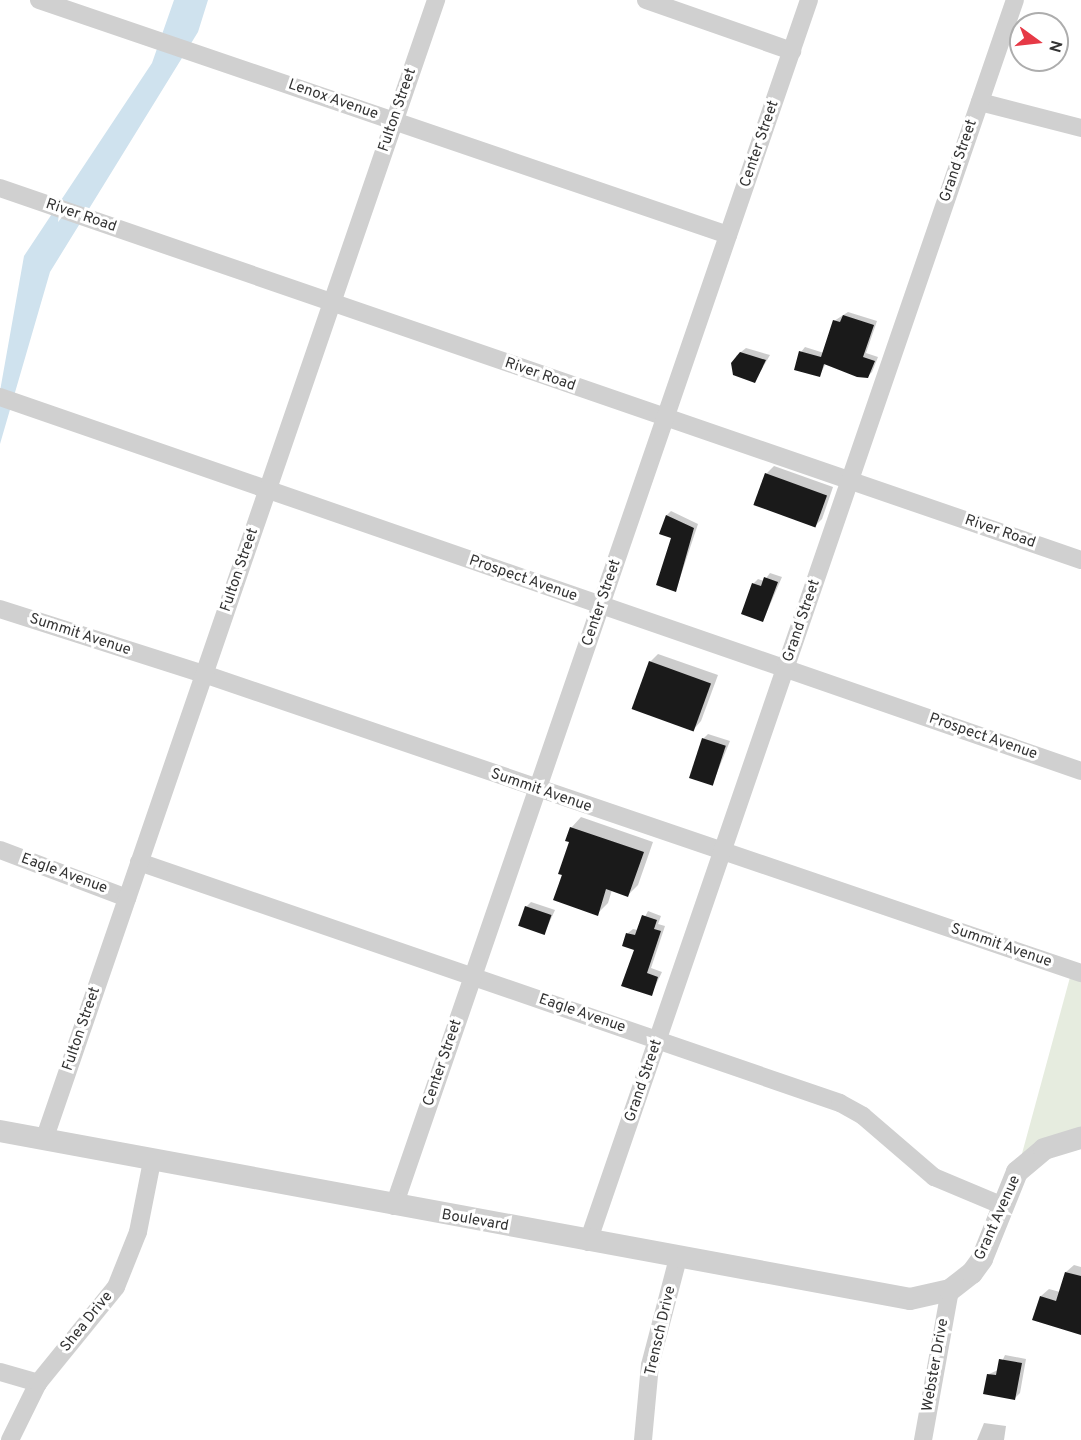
<!DOCTYPE html>
<html>
<head>
<meta charset="utf-8">
<style>
	body { margin:0 }
	#map { position:relative; width:1081px; height:1440px; overflow:hidden; background:#fff; font-family:Overpass,sans-serif }
	div>[style] { position:absolute }
	.green>* { inset:0; background:#e6ecdf }
	.water>* { inset:0; background:#cfe2ee }
	.shadow>* { inset:0; background:#0003 }
	.building>* { inset:0; background:#1a1a1a; transform-origin:0 0 }
	.minor>* { height:18px; margin:-9px; padding:0 9px; transform-origin:9px; border-radius:9px; background:#d0d0d0 }
	.tertiary>* { height:22px; margin:-11px; padding:0 11px; transform-origin:11px; border-radius:11px; background:#d0d0d0 }
	span { translate:-50% -50%; white-space:nowrap; text-align:center; line-height:1.15; -webkit-text-stroke:6px #fff; paint-order:stroke }
	.street-label { font-size:15px; color:#333 }
	.north { position:absolute; left:1009px; top:12px; width:60px; height:60px; box-sizing:border-box; background:#fff; border:2px solid #adadad; border-radius:50%; rotate:105deg; font-size:16px; font-weight:700; line-height:24px; text-align:center; color:#333 }
	.north::after { content:''; display:block; margin:auto; width:21px; height:27px; background:#e63946; clip-path:polygon(50% 0,100% 100%,50% 72%,0 100%) }
</style>
</head>
<body>
<div id="map">
	<div class="green">
		<div style="clip-path:polygon(1072px 970px,1081px 973px,1081px 1138px,1017px 1172px)"></div>
	</div>
	<div class="water">
		<div style="clip-path:polygon(174px 0,208px 0,198px 32px,50px 272px,0 444px,0 391px,24px 256px,152px 63px)"></div>
	</div>
	<div class="shadow">
		<div style="clip-path:polygon(848px 312px,877px 321px,866px 353px,878px 357px,872px 372px,868px 376px,826px 363px,820px 375px,801px 352px,805px 347px,824px 353px,834px 321px)"></div>
		<div style="clip-path:polygon(746px 348px,770px 355px,755px 381px,734px 374px,736px 356px)"></div>
		<div style="clip-path:polygon(774px 466px,833px 487px,822px 519px,815px 526px,766px 474px)"></div>
		<div style="clip-path:polygon(671px 511px,698px 524px,676px 590px,673px 537px,667px 515px)"></div>
		<div style="clip-path:polygon(770px 573px,782px 577px,763px 621px,753px 584px,758px 579px,764px 581px)"></div>
		<div style="clip-path:polygon(658px 654px,718px 675px,701px 721px,694px 729px,650px 662px)"></div>
		<div style="clip-path:polygon(708px 734px,730px 741px,712px 785px,703px 739px)"></div>
		<div style="clip-path:polygon(581px 817px,653px 842px,638px 885px,628px 895px,612px 890px,608px 903px,597px 914px,555px 899px,571px 841px,571px 828px)"></div>
		<div style="clip-path:polygon(531px 902px,555px 910px,545px 932px,526px 907px)"></div>
		<div style="clip-path:polygon(648px 911px,661px 916px,658px 924px,665px 926px,651px 968px,662px 972px,651px 995px,628px 933px,633px 929px,638px 930px)"></div>
		<div style="clip-path:polygon(1074px 1265px,1081px 1267px,1081px 1333px,1041px 1296px,1049px 1289px,1060px 1292px,1066px 1272px)"></div>
		<div style="clip-path:polygon(1005px 1355px,1026px 1359px,1020px 1393px,1015px 1398px,989px 1374px,998px 1370px)"></div>
		<div style="clip-path:polygon(984px 1423px,1006px 1426px,1004px 1440px,977px 1440px)"></div>
	</div>
	<div class="building">
		<div style="clip-path:polygon(843px 315px,874px 325px,863px 357px,875px 361px,868px 378px,857px 377px,824px 364px,820px 377px,794px 370px,799px 351px,821px 357px,833px 320px,840px 322px)"></div>
		<div style="clip-path:polygon(740px 352px,766px 360px,755px 383px,733px 375px,731px 363px)"></div>
		<div style="left:765px;top:473px;width:66px;height:34px;rotate:20deg"></div>
		<div style="clip-path:polygon(666px 515px,694px 528px,676px 592px,656px 585px,671px 538px,659px 534px)"></div>
		<div style="clip-path:polygon(764px 577px,778px 582px,763px 622px,741px 614px,752px 583px,761px 586px)"></div>
		<div style="left:649px;top:661px;width:66px;height:51px;rotate:20deg"></div>
		<div style="left:702px;top:738px;width:25px;height:42px;rotate:18deg"></div>
		<div style="clip-path:polygon(570px 827px,644px 852px,628px 897px,606px 889px,598px 916px,553px 900px,562px 875px,558px 874px,569px 842px,565px 841px)"></div>
		<div style="left:525px;top:906px;width:28px;height:21px;rotate:19deg"></div>
		<div style="clip-path:polygon(642px 915px,657px 920px,654px 929px,661px 931px,647px 973px,658px 977px,652px 996px,621px 986px,634px 950px,622px 946px,626px 933px,635px 935px)"></div>
		<div style="clip-path:polygon(1065px 1272px,1081px 1276px,1081px 1335px,1032px 1320px,1040px 1296px,1056px 1301px)"></div>
		<div style="clip-path:polygon(999px 1359px,1022px 1363px,1015px 1400px,983px 1394px,987px 1374px,996px 1375px)"></div>
	</div>
	<div class="minor">
		<div style="left:39px;top:0;width:728px;rotate:18.83deg"></div>
		<div style="left:646px;top:0;width:155px;rotate:19.3deg"></div>
		<div style="left:980px;top:102px;width:104px;rotate:14.4deg"></div>
		<div style="left:0;top:188px;width:1143px;rotate:18.99deg"></div>
		<div style="left:0;top:397px;width:1144px;rotate:19.08deg"></div>
		<div style="left:0;top:609px;width:214px;rotate:17.7deg"></div>
		<div style="left:204px;top:674px;width:927px;rotate:18.83deg"></div>
		<div style="left:0;top:850px;width:136px;rotate:20.7deg"></div>
		<div style="left:139px;top:862px;width:741px;rotate:18.97deg"></div>
		<div style="left:840px;top:1103px;width:26px;rotate:29deg"></div>
		<div style="left:863px;top:1116px;width:94px;rotate:40.7deg"></div>
		<div style="left:934px;top:1177px;width:75px;rotate:22.8deg"></div>
		<div style="left:44px;top:1140px;width:1206px;rotate:-71.02deg"></div>
		<div style="left:394px;top:1206px;width:1275px;rotate:-71.01deg"></div>
		<div style="left:588px;top:1242px;width:1313px;rotate:-71.03deg"></div>
		<div style="left:0;top:1372px;width:40px;rotate:16deg"></div>
		<div style="left:10px;top:1440px;width:64px;rotate:-63.8deg"></div>
		<div style="left:38px;top:1383px;width:124px;rotate:-50.9deg"></div>
		<div style="left:116px;top:1287px;width:59px;rotate:-68.2deg"></div>
		<div style="left:138px;top:1232px;width:72px;rotate:-78.8deg"></div>
		<div style="left:643px;top:1440px;width:75px;rotate:-84.7deg"></div>
		<div style="left:650px;top:1365px;width:111px;rotate:-75.3deg"></div>
		<div style="left:923px;top:1440px;width:152px;rotate:-79.8deg"></div>
	</div>
	<div class="tertiary">
		<div style="left:0;top:1131px;width:925px;rotate:10.46deg"></div>
		<div style="left:910px;top:1299px;width:41px;rotate:-12.7deg"></div>
		<div style="left:950px;top:1290px;width:28px;rotate:-38deg"></div>
		<div style="left:972px;top:1273px;width:17px;rotate:-54deg"></div>
		<div style="left:982px;top:1259px;width:94px;rotate:-68.1deg"></div>
		<div style="left:1017px;top:1172px;width:35px;rotate:-40deg"></div>
		<div style="left:1044px;top:1149px;width:39px;rotate:-17deg"></div>
	</div>
	<div class="street-label">
		<span style="left:333px;top:100px;rotate:19deg">Lenox Avenue</span>
		<span style="left:398px;top:110px;rotate:-71deg">Fulton Street</span>
		<span style="left:760px;top:144px;rotate:-71deg">Center Street</span>
		<span style="left:959px;top:161px;rotate:-71deg">Grand Street</span>
		<span style="left:81px;top:216px;rotate:19deg">River Road</span>
		<span style="left:540px;top:375px;rotate:19deg">River Road</span>
		<span style="left:1000px;top:532px;rotate:19deg">River Road</span>
		<span style="left:240px;top:570px;rotate:-71deg">Fulton Street</span>
		<span style="left:523px;top:579px;rotate:19deg">Prospect Avenue</span>
		<span style="left:602px;top:603px;rotate:-71deg">Center Street</span>
		<span style="left:802px;top:621px;rotate:-71deg">Grand Street</span>
		<span style="left:80px;top:635px;rotate:18deg">Summit Avenue</span>
		<span style="left:983px;top:737px;rotate:19deg">Prospect Avenue</span>
		<span style="left:541px;top:791px;rotate:19deg">Summit Avenue</span>
		<span style="left:64px;top:874px;rotate:20deg">Eagle Avenue</span>
		<span style="left:1001px;top:946px;rotate:19deg">Summit Avenue</span>
		<span style="left:582px;top:1014px;rotate:19deg">Eagle Avenue</span>
		<span style="left:82px;top:1029px;rotate:-71deg">Fulton Street</span>
		<span style="left:443px;top:1063px;rotate:-71deg">Center Street</span>
		<span style="left:644px;top:1081px;rotate:-71deg">Grand Street</span>
		<span style="left:998px;top:1218px;rotate:-66deg">Grant Avenue</span>
		<span style="left:475px;top:1221px;rotate:10deg">Boulevard</span>
		<span style="left:87px;top:1322px;rotate:-51deg">Shea Drive</span>
		<span style="left:661px;top:1331px;rotate:-77deg">Trensch Drive</span>
		<span style="left:936px;top:1365px;rotate:-80deg">Webster Drive</span>
	</div>
	<div class="north">N</div>
</div>
</body>
</html>
